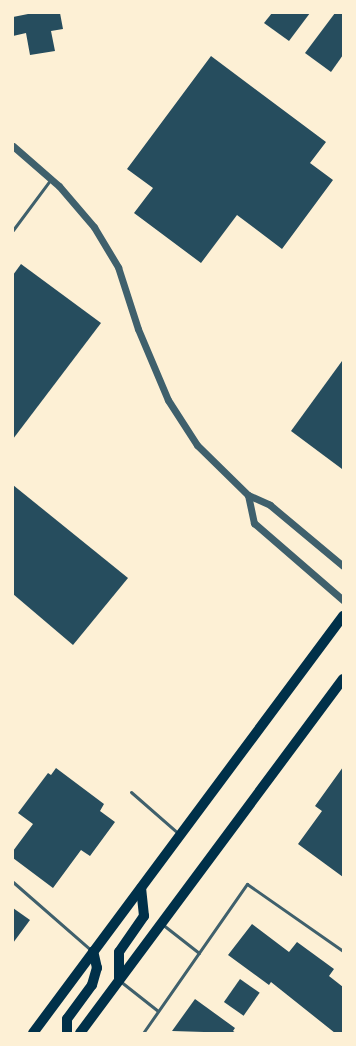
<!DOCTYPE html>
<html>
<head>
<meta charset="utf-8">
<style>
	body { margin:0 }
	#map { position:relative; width:356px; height:1046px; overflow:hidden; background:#fdf0d5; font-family:"PT Serif",serif }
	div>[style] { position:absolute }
	.building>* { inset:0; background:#264d5e; transform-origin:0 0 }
	.service>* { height:3px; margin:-1.5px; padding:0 1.5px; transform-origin:1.5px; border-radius:1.5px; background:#3f606c }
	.tertiary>* { height:7px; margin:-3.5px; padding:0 3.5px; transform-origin:3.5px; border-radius:3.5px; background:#3f606c }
	.primary>* { height:10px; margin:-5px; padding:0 5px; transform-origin:5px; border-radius:5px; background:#003049 }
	span { translate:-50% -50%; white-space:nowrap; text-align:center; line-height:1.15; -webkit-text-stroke:4px #fdf0d5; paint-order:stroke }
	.frame { position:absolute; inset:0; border:14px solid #fdf0d5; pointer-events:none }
</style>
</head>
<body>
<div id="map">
	<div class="building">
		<div style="clip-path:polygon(33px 13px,60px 13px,63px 29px,51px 31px,55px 51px,30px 55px,26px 33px,13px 36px,13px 17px)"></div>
		<div style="clip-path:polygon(272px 13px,310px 13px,289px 41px,264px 23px)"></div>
		<div style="clip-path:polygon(335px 13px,343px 13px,343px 55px,331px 72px,305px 53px)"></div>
		<div style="clip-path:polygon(211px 56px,326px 142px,310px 163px,333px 180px,282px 249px,237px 215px,201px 263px,134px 213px,153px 188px,127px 169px)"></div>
		<div style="clip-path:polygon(21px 264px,101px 323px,13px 439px,13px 275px)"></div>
		<div style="clip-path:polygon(342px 361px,343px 362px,342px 469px,291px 431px)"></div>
		<div style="clip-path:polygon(13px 485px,128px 578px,73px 645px,13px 594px)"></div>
		<div style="clip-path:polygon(343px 767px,343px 877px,298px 844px,322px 811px,315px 806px)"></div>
		<div style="clip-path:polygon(56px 768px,104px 804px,100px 811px,115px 822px,90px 856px,81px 850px,53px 888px,13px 858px,13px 851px,33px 824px,18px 813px,48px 773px,51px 775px)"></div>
		<div style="clip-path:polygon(13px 908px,30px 920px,13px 943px)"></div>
		<div style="clip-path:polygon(252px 924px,289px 952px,297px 942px,334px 969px,329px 976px,343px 987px,343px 1033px,335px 1033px,271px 982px,269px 985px,228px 955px)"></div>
		<div style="left:240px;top:979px;width:24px;height:28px;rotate:35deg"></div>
		<div style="clip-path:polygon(195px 999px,235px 1028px,233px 1031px,236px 1033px,172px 1031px)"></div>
	</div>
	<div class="service">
		<div style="left:13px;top:230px;width:64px;rotate:-53.3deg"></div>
		<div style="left:131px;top:792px;width:62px;rotate:41.1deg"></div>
		<div style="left:13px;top:882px;width:105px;rotate:41.1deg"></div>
		<div style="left:162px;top:924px;width:47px;rotate:38.1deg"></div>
		<div style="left:120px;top:981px;width:48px;rotate:38.3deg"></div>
		<div style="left:143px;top:1033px;width:182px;rotate:-55.1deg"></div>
		<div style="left:247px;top:884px;width:117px;rotate:34.9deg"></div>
	</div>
	<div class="tertiary">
		<div style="left:13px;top:146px;width:61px;rotate:41deg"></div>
		<div style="left:59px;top:186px;width:54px;rotate:49.5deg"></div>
		<div style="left:94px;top:227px;width:47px;rotate:59deg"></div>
		<div style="left:118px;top:267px;width:65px;rotate:72.1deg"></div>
		<div style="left:138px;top:329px;width:77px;rotate:67.1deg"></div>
		<div style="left:168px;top:400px;width:54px;rotate:57.2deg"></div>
		<div style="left:197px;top:445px;width:71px;rotate:44.4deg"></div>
		<div style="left:248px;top:495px;width:24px;rotate:24deg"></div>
		<div style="left:270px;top:505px;width:95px;rotate:39.9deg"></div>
		<div style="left:248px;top:495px;width:29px;rotate:78deg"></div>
		<div style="left:254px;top:523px;width:118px;rotate:40.9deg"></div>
	</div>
	<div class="primary">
		<div style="left:119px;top:980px;width:28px;rotate:-90deg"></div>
		<div style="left:119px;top:952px;width:44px;rotate:-55.2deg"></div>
		<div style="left:144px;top:916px;width:28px;rotate:-96deg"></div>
		<div style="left:33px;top:1033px;width:520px;rotate:-53.37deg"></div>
		<div style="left:67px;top:1033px;width:14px;rotate:-90deg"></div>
		<div style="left:67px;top:1019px;width:42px;rotate:-53.7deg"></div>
		<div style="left:92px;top:985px;width:18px;rotate:-74deg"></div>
		<div style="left:97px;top:968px;width:17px;rotate:-103deg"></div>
		<div style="left:80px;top:1033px;width:441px;rotate:-53.4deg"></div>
	</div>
	<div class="frame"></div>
</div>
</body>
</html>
